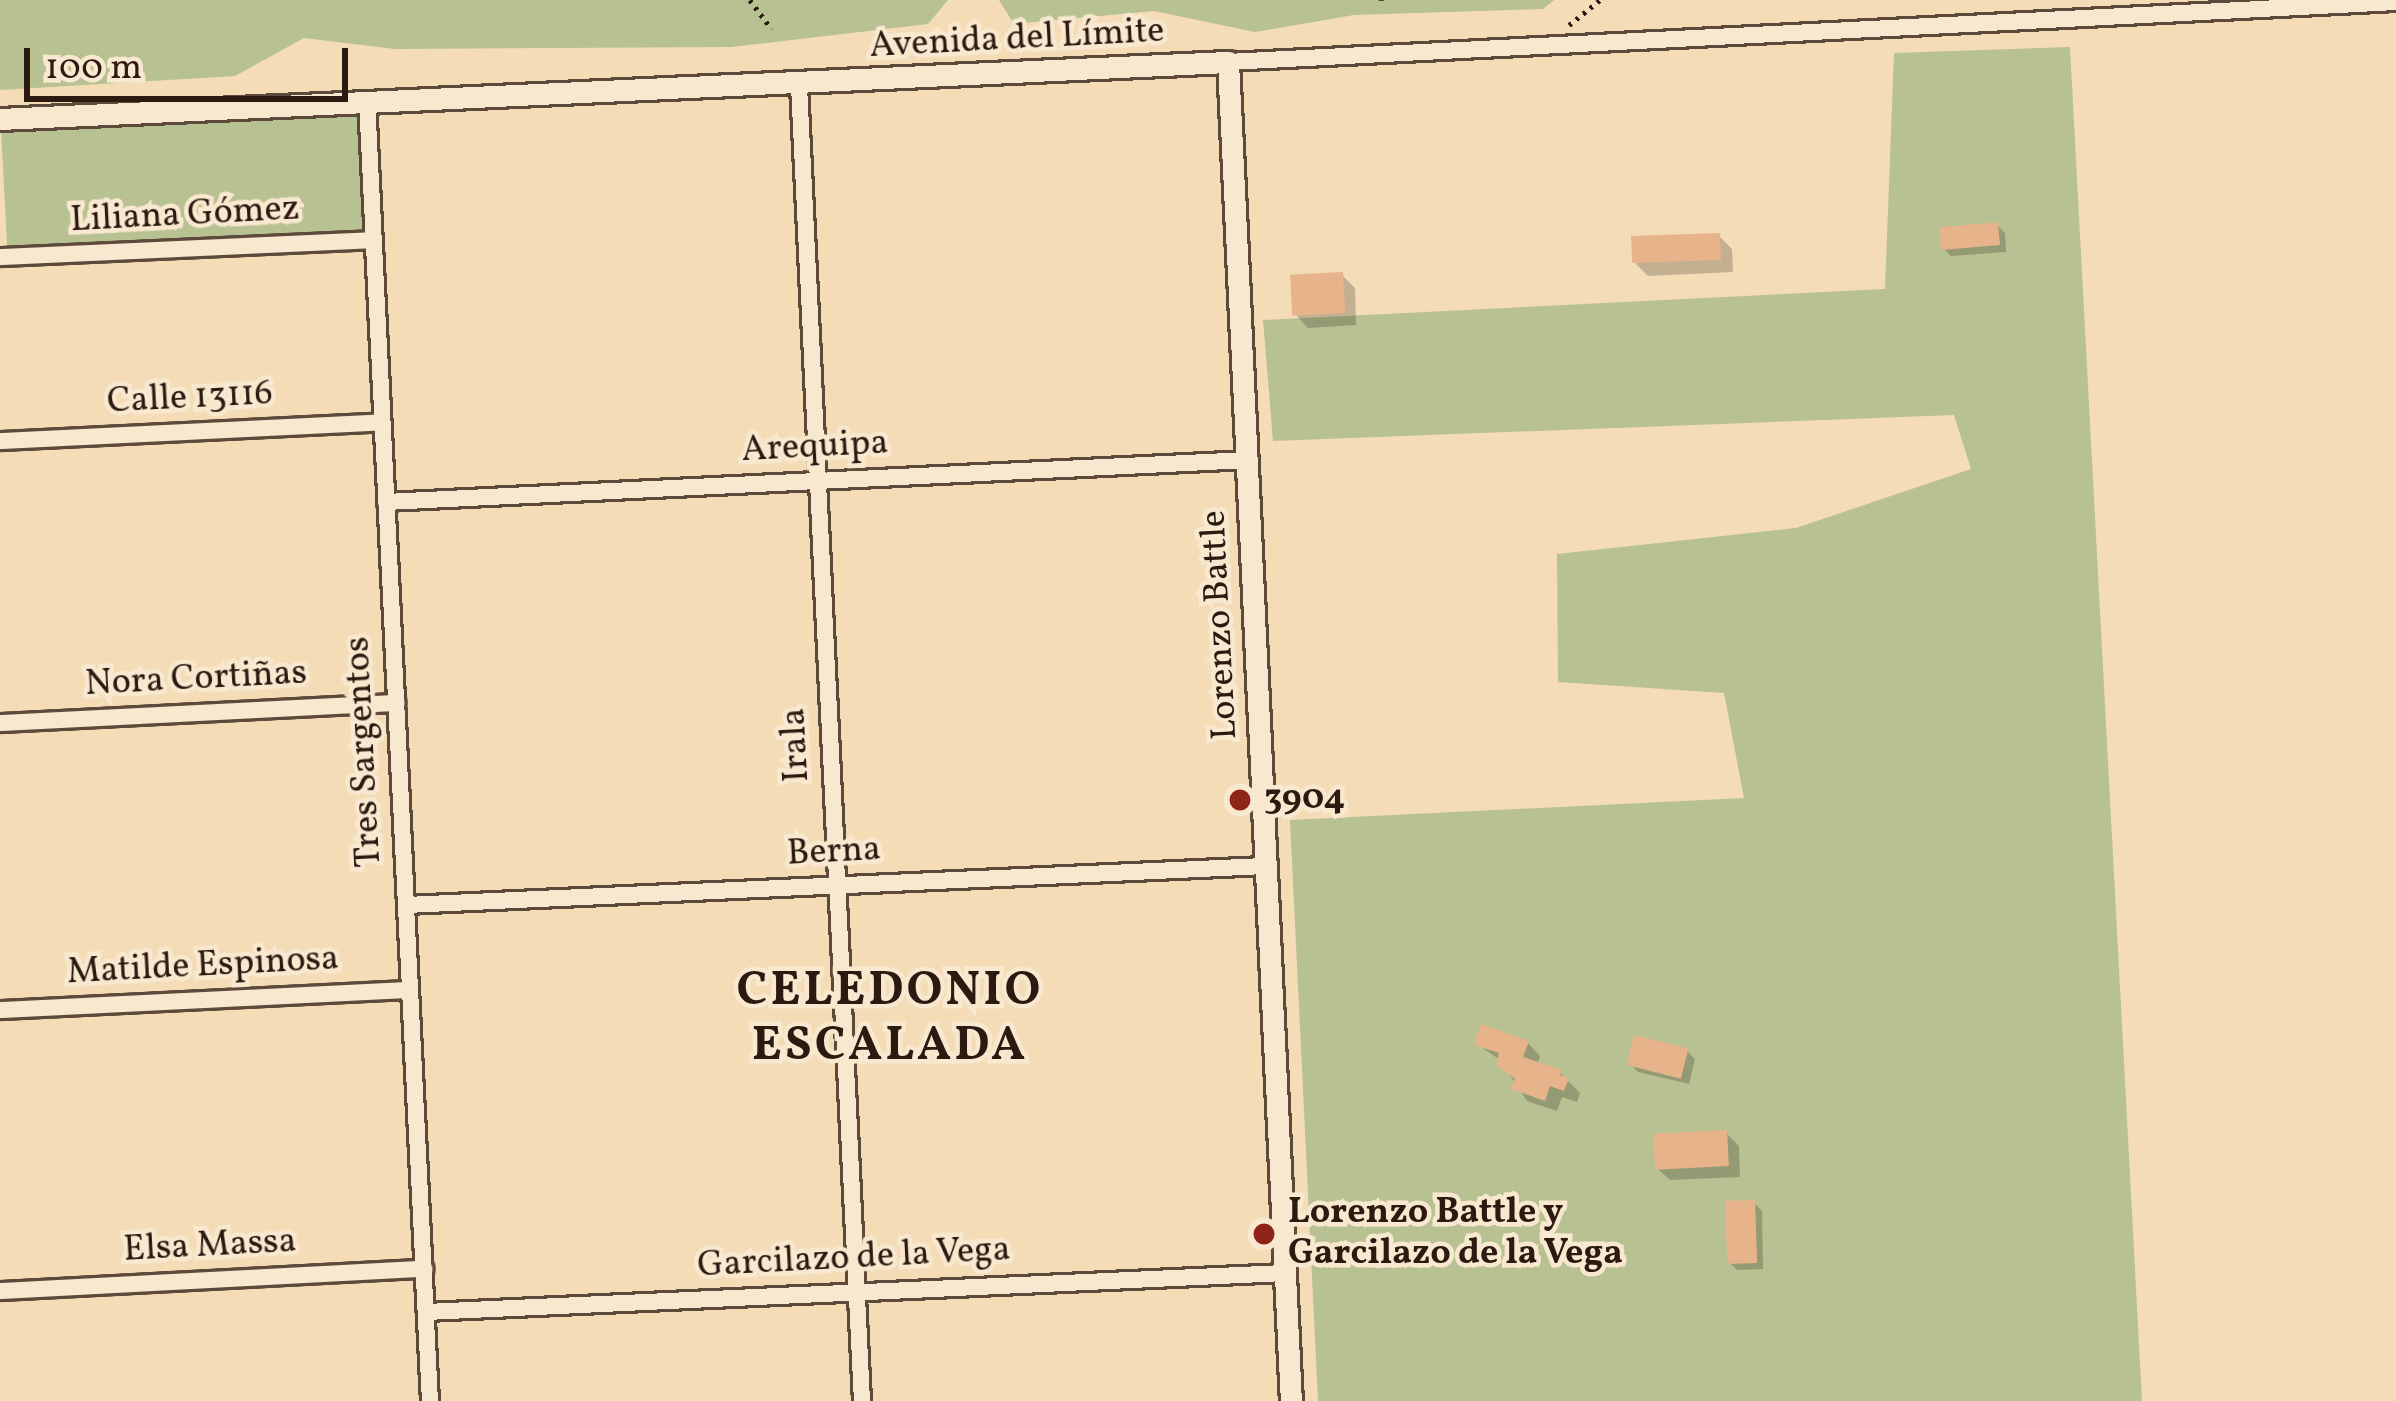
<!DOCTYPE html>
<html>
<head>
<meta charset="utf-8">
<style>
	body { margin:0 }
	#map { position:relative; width:2396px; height:1401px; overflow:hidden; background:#f4dcb6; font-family:Vollkorn,serif }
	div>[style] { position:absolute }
	.green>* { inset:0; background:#b8c191; transform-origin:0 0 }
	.shadow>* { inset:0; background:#0003 }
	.building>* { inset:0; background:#e7b38b; transform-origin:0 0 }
	.path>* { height:4.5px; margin-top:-2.25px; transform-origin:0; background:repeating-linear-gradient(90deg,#2c1910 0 3px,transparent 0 9px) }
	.roads { filter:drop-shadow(3px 0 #5e4a3a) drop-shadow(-3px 0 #5e4a3a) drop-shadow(0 3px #5e4a3a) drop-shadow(0 -3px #5e4a3a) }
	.minor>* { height:16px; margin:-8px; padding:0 8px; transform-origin:8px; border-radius:8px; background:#f8e8d0 }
	.tertiary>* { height:21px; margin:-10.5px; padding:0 10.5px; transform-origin:10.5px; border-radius:10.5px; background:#f8e8d0 }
	.dots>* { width:33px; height:33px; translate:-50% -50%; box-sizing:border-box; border:6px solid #f8e8d0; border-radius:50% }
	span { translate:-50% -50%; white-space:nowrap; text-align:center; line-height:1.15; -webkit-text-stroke:9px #f8e8d0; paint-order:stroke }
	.street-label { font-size:36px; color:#2c1910 }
	.poi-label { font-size:36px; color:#2c1910; font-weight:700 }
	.left { translate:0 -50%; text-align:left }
	.district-label { font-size:48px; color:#2c1910; font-weight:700; letter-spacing:3px }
	.scale { position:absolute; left:24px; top:48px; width:324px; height:54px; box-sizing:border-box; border:6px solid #2c1910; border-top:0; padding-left:15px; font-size:36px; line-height:42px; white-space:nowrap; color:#2c1910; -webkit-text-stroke:9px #f8e8d0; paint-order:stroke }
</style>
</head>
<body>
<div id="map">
	<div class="green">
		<div style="clip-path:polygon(0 0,948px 0,928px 24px,731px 47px,395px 49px,304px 38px,235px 76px,0 90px)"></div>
		<div style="clip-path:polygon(999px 0,1554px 0,1543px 9px,1354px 15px,1255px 32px,1154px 11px,1014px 24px)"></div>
		<div style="clip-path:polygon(2070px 47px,2142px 1401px,1318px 1401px,1290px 820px,1744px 798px,1724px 693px,1558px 682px,1557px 554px,1796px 528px,1971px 469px,1954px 415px,1273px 441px,1263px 320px,1885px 289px,1894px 53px)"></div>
		<div style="left:367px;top:100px;width:140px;height:367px;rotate:87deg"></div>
	</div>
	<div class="shadow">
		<div style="clip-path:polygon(1997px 225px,2005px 233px,2006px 252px,1951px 256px,1943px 248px)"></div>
		<div style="clip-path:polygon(1719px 236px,1732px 249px,1733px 272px,1648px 276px,1635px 263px)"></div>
		<div style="clip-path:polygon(1342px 275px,1355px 288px,1356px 325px,1308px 328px,1296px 315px)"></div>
		<div style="clip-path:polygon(1528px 1043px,1540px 1056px,1537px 1065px,1560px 1073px,1580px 1093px,1577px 1102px,1562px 1097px,1557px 1111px,1527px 1101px,1500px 1060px,1477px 1044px)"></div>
		<div style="clip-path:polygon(1687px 1051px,1695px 1059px,1689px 1084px,1638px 1072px,1630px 1064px)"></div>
		<div style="clip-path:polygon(1726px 1133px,1739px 1146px,1740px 1177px,1670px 1180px,1657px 1168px)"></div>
		<div style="clip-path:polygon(1754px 1203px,1762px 1211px,1763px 1269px,1737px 1270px,1729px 1262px)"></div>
	</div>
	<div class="building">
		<div style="left:1998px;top:222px;width:23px;height:59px;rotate:85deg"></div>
		<div style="left:1720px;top:233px;width:27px;height:89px;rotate:88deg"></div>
		<div style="left:1343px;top:272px;width:41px;height:53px;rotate:87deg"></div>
		<div style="clip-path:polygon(1481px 1024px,1529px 1041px,1523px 1057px,1562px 1070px,1560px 1075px,1569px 1078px,1564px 1091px,1550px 1086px,1545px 1101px,1511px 1089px,1515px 1079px,1496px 1065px,1499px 1053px,1474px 1045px)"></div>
		<div style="left:1634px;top:1035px;width:56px;height:31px;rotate:14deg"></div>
		<div style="left:1727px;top:1130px;width:36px;height:74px;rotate:87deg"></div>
		<div style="left:1755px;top:1200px;width:63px;height:30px;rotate:88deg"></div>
	</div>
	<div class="path">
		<div style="left:750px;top:0;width:36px;rotate:53deg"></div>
		<div style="left:1381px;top:1px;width:1px;rotate:-90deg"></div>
		<div style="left:1569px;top:25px;width:40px;rotate:-39deg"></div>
	</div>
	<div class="roads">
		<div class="minor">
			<div style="left:1228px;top:62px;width:1170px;rotate:-2.94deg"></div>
			<div style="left:799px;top:85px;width:1318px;rotate:87.26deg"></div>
			<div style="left:367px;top:100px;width:1303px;rotate:87.23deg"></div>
			<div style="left:0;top:257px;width:374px;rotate:-2.6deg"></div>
			<div style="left:0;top:441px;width:382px;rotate:-2.8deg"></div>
			<div style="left:386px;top:502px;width:862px;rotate:-2.79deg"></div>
			<div style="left:0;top:723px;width:397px;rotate:-2.9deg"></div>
			<div style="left:406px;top:905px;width:861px;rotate:-2.6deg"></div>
			<div style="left:0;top:1010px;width:410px;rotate:-2.8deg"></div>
			<div style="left:0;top:1291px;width:425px;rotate:-3deg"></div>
			<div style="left:426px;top:1312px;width:860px;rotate:-2.6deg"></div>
		</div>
		<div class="tertiary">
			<div style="left:0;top:119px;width:1229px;rotate:-2.66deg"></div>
			<div style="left:1228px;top:62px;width:1340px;rotate:87.31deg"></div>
		</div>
	</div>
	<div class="dots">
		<div style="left:1240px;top:800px;background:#8f2418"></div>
		<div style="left:1264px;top:1234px;background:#8f2418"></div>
	</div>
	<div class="street-label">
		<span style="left:1017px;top:40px;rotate:-3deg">Avenida del Límite</span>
		<span style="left:185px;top:216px;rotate:-3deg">Liliana Gómez</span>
		<span style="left:190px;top:399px;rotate:-3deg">Calle 13116</span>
		<span style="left:815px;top:448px;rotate:-3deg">Arequipa</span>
		<span style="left:1221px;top:625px;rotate:-93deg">Lorenzo Battle</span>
		<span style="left:196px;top:680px;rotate:-3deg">Nora Cortiñas</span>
		<span style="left:797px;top:745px;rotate:-93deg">Irala</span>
		<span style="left:365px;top:752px;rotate:-93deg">Tres Sargentos</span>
		<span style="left:834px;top:853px;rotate:-3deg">Berna</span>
		<span style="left:203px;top:967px;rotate:-3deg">Matilde Espinosa</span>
		<span style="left:210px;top:1247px;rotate:-3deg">Elsa Massa</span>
		<span style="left:854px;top:1259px;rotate:-3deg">Garcilazo de la Vega</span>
	</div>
	<div class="poi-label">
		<span class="left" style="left:1264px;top:800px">3904</span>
		<span class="left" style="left:1288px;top:1234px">Lorenzo Battle y<br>Garcilazo de la Vega</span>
	</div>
	<div class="district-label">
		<span style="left:890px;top:1019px">CELEDONIO<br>ESCALADA</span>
	</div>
	<div class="scale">100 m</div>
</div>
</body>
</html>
